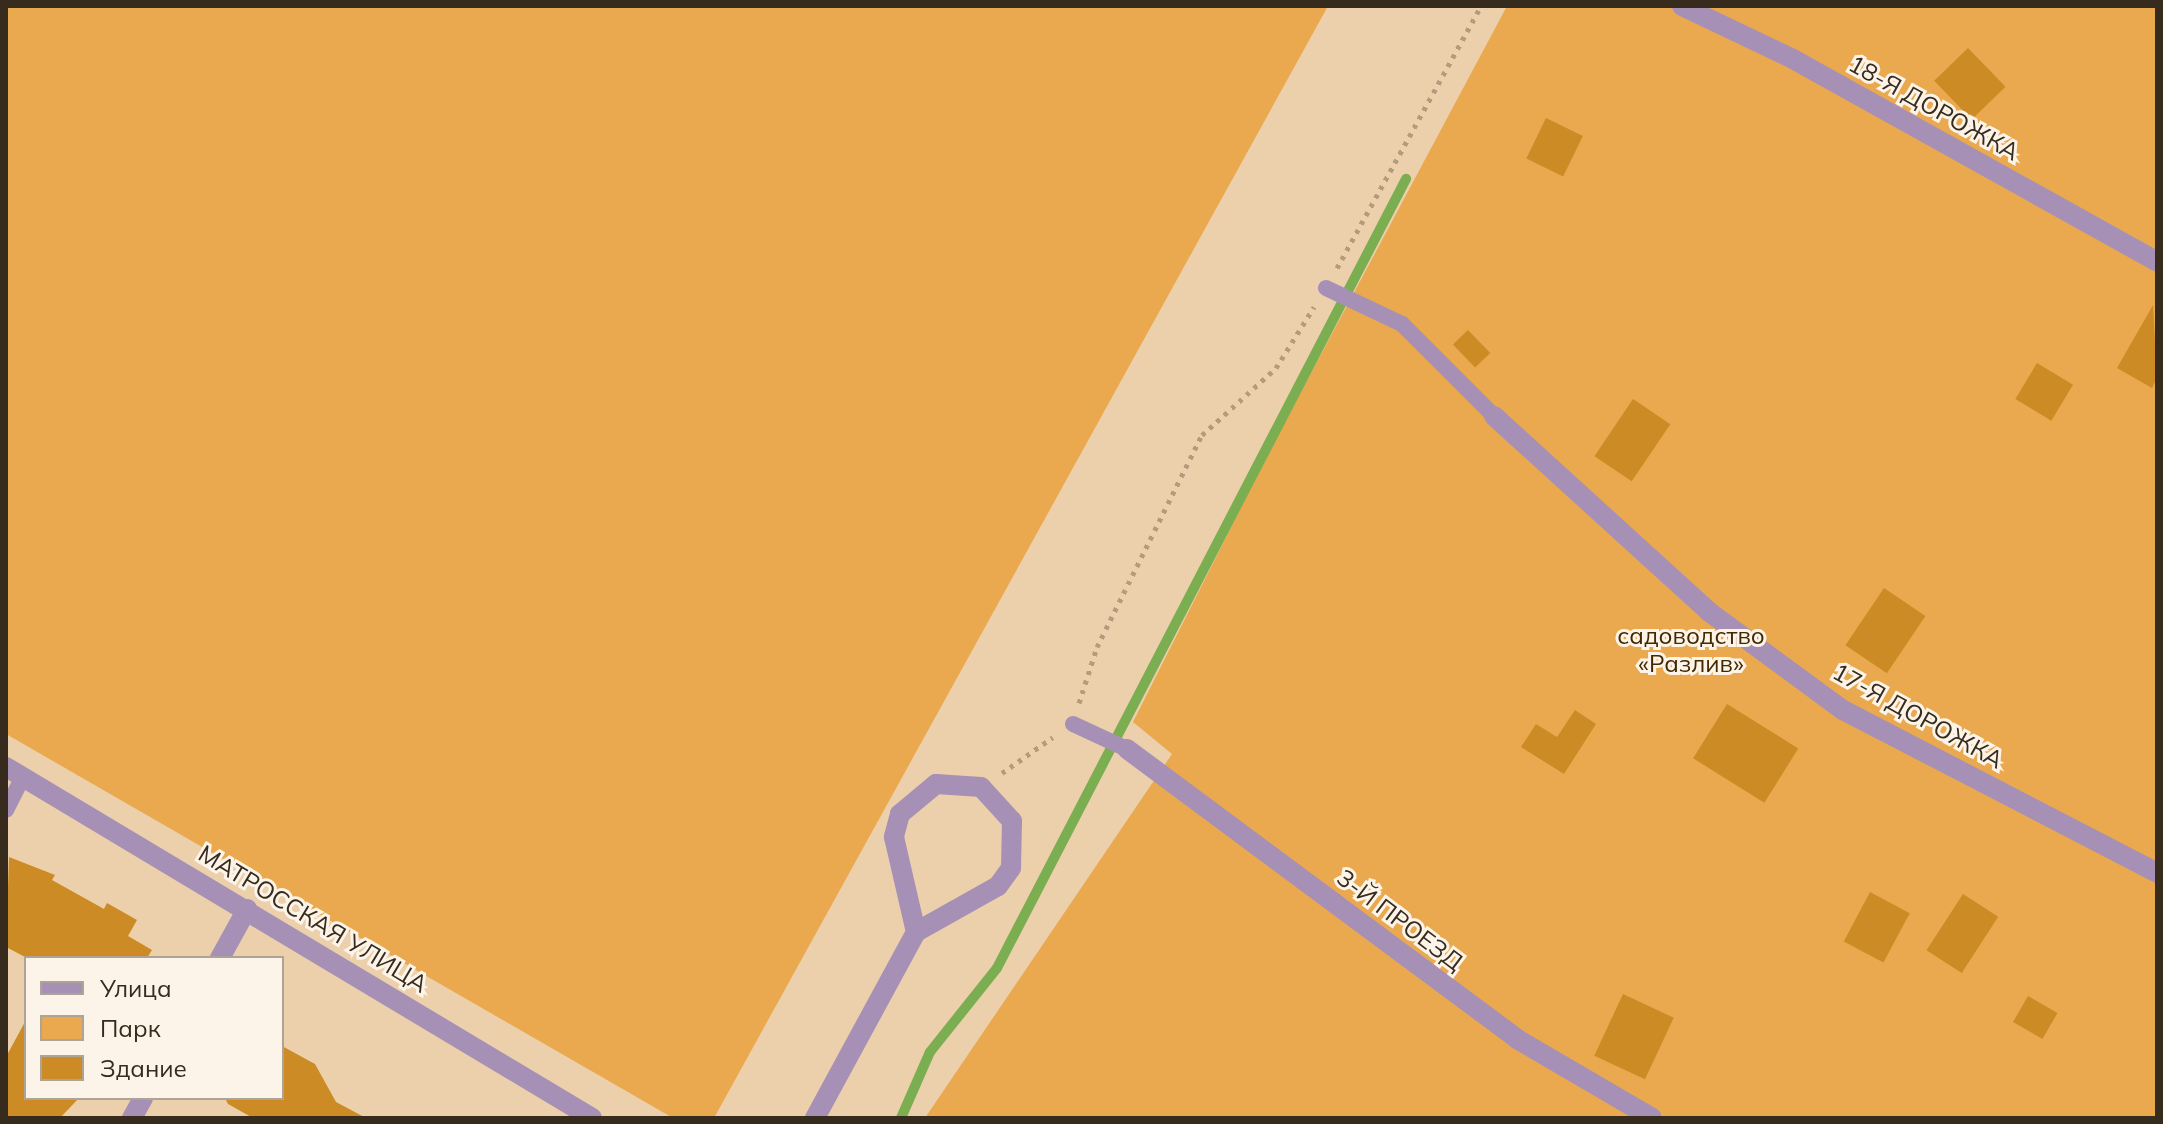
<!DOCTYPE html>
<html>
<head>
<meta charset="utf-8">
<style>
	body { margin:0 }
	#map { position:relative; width:2163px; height:1124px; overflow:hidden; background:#eccfab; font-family:Mulish,sans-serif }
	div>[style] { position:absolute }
	.green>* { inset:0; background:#eaa94e }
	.stream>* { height:10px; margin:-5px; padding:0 5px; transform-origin:5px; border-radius:5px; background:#7bad51 }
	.building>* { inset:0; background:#cd8b25; transform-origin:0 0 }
	.path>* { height:5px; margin-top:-2.5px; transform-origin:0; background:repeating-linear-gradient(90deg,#b39b7e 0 4px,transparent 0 10px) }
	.lane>* { height:16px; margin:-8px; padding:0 8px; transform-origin:8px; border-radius:8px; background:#a790b6 }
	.street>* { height:20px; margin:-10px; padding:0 10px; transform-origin:10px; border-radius:10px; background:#a790b6 }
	span { translate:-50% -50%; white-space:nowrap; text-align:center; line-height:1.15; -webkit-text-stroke:6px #fdf4e9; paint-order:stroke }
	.street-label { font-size:24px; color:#362b1d }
	.park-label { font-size:24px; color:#432800 }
	.frame { position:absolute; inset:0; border:8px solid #362b1d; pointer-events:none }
	.legend { position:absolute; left:24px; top:956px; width:260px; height:144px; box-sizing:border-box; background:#fdf4e9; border:2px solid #ada497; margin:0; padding:10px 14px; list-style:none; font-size:24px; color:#362b1d }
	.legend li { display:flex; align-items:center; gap:16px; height:40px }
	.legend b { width:40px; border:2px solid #ada497 }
</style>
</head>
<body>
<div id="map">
	<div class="green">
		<div style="clip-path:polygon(6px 6px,1328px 6px,714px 1118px,673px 1118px,6px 734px)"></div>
		<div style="clip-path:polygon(1507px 6px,2157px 6px,2157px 1118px,925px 1118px,1172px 754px,1133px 722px,1271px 448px)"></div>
	</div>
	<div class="stream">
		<div style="left:901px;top:1118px;width:72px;rotate:-66.3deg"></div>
		<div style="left:930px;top:1052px;width:107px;rotate:-51.4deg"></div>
		<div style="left:997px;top:968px;width:889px;rotate:-62.6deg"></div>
	</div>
	<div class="building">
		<div style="left:1968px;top:48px;width:54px;height:47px;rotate:46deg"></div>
		<div style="left:1546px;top:118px;width:41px;height:45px;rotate:26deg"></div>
		<div style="clip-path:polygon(2153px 305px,2157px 378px,2152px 388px,2117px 368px)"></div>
		<div style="left:1468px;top:330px;width:32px;height:21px;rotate:46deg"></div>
		<div style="left:2037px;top:363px;width:42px;height:42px;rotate:31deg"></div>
		<div style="left:1633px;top:399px;width:45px;height:69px;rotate:34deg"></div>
		<div style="left:1884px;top:588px;width:50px;height:69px;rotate:34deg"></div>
		<div style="left:1727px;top:704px;width:84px;height:64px;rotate:32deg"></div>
		<div style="clip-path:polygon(1575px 710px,1596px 724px,1564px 774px,1521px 747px,1536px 724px,1557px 737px)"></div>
		<div style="clip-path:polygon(9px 857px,55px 875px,52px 880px,104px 909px,107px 903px,137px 920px,128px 936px,152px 950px,147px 958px,27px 958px,6px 947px)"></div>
		<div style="left:1870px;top:892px;width:45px;height:56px;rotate:28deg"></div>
		<div style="left:1963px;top:894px;width:42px;height:67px;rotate:33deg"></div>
		<div style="left:1623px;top:994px;width:56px;height:68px;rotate:25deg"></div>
		<div style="left:2028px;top:996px;width:34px;height:30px;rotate:30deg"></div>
		<div style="clip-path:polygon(26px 1020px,26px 1098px,79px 1098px,60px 1118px,6px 1118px,6px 1057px)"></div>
		<div style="clip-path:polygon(282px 1046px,315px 1064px,336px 1102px,366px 1118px,253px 1118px,228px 1104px,225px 1098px,282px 1098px)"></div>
	</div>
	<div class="path">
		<div style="left:1337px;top:268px;width:299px;rotate:-61.2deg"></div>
		<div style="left:1079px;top:703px;width:59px;rotate:-72.2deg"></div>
		<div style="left:1097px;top:647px;width:237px;rotate:-63.7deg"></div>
		<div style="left:1202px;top:435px;width:100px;rotate:-42.2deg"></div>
		<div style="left:1276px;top:368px;width:72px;rotate:-58.1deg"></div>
		<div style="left:1002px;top:773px;width:62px;rotate:-35.2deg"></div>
	</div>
	<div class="lane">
		<div style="left:1326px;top:288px;width:84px;rotate:25.3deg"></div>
		<div style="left:1402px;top:324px;width:130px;rotate:45deg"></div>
		<div style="left:1073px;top:724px;width:60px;rotate:24.8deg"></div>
		<div style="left:6px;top:810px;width:37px;rotate:-63deg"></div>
	</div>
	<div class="street">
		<div style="left:1682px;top:6px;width:123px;rotate:25.5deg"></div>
		<div style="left:1793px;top:59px;width:417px;rotate:29.1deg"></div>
		<div style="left:1494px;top:416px;width:290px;rotate:42.3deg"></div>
		<div style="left:1708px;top:611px;width:167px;rotate:36.3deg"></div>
		<div style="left:1843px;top:710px;width:354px;rotate:27.4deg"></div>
		<div style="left:1127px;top:749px;width:486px;rotate:36.6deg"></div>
		<div style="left:1517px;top:1039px;width:156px;rotate:30.3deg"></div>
		<div style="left:6px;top:767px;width:683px;rotate:30.92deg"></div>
		<div style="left:220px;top:958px;width:56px;rotate:-61.1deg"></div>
		<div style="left:132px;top:1118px;width:23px;rotate:-61deg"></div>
		<div style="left:815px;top:1118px;width:212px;rotate:-61.5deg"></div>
		<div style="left:916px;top:932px;width:94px;rotate:-29.3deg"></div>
		<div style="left:998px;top:886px;width:22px;rotate:-54deg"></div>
		<div style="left:1011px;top:868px;width:47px;rotate:-88.8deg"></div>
		<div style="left:1012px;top:821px;width:46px;rotate:-132.4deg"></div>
		<div style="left:981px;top:787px;width:45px;rotate:-176.2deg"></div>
		<div style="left:936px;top:784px;width:47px;rotate:140.2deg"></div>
		<div style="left:900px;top:814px;width:24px;rotate:105deg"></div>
		<div style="left:894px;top:837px;width:98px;rotate:77deg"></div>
	</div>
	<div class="street-label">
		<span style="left:1934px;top:108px;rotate:29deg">18-Я ДОРОЖКА</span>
		<span style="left:1918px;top:716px;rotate:29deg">17-Я ДОРОЖКА</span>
		<span style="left:313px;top:919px;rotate:31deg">МАТРОССКАЯ УЛИЦА</span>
		<span style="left:1400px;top:920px;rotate:37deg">3-Й ПРОЕЗД</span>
	</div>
	<div class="park-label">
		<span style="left:1691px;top:650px">садоводство<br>«Разлив»</span>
	</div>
	<div class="frame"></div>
	<ul class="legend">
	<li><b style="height:10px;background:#a790b6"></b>Улица</li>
	<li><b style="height:22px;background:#eaa94e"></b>Парк</li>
	<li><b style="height:22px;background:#cd8b25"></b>Здание</li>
	</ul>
</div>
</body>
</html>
